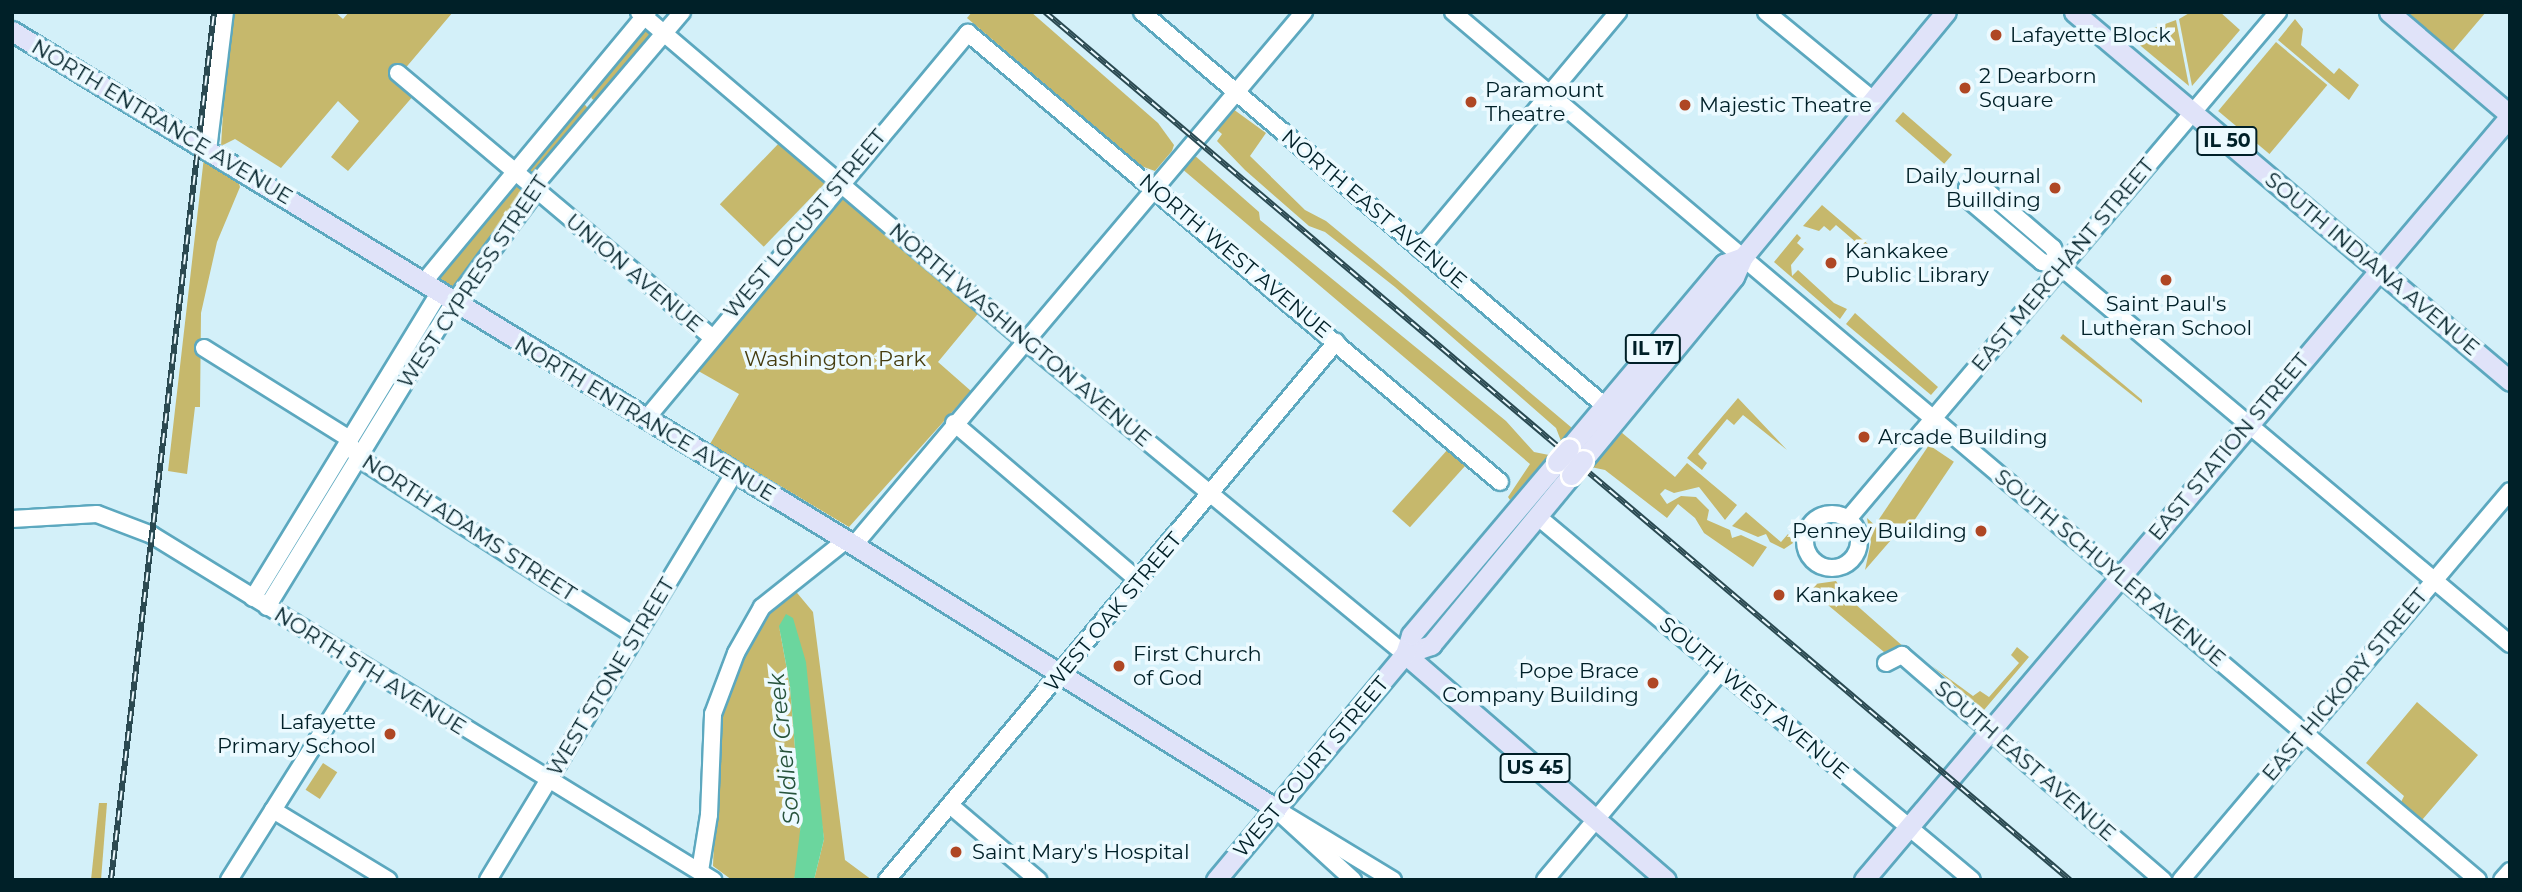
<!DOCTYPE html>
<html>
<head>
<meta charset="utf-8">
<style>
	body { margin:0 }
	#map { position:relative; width:2522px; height:892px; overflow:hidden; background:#d3f0f9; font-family:Montserrat,sans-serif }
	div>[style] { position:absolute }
	.green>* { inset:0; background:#c6b86c; transform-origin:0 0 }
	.water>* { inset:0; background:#6bd69e }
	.roads { filter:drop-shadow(2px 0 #5ca8bf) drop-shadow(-2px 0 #5ca8bf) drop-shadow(0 2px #5ca8bf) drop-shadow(0 -2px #5ca8bf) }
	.minor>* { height:16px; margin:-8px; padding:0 8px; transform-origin:8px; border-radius:8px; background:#fff }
	.minor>.ring { margin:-8px; padding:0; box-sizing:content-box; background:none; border:16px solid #fff; border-radius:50% }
	.major>* { height:19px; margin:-9.5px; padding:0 9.5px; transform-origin:9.5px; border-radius:9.5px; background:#e0e3f9 }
	.rail>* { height:6px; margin-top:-3px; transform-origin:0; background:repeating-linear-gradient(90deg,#ecfaff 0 10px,#2a4951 0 20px); box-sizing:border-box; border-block:2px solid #2a4951 }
	.bridges { filter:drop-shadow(2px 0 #fff) drop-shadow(-2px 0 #fff) drop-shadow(0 2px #fff) drop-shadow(0 -2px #fff) }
	.major-bridge>* { height:19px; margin:-9.5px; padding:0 9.5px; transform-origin:9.5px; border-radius:9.5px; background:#e0e3f9 }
	.dots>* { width:19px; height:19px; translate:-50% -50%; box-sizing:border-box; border:4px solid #ecfaff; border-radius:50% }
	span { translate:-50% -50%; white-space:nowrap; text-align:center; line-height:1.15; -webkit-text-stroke:7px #ecfaff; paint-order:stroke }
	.shield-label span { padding:2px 5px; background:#ecfaff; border:2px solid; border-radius:5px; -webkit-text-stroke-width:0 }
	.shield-label { font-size:19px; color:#002028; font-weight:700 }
	.poi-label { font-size:21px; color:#002028 }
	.left { translate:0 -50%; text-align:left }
	.right { translate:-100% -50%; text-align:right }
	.street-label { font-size:21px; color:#002028 }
	.park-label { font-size:21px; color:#453c0f }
	.water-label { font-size:23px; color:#27533c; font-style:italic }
	.frame { position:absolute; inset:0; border:14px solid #002028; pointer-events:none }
</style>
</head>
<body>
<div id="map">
	<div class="green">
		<div style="clip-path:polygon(229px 12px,335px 12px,343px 19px,349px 12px,453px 12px,403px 71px,421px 87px,348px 171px,331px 157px,359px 121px,338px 101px,281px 168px,235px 139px,221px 146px)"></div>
		<div style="clip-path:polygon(972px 12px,1031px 12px,1158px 123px,1174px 145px,1172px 151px,1155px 171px,1141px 166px,967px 18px)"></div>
		<div style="clip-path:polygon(2191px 12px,2220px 12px,2240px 30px,2192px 86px,2179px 19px)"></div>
		<div style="clip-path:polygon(2406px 12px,2486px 12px,2452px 52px)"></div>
		<div style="clip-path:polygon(2295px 19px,2303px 29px,2301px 45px,2334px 74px,2339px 68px,2359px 85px,2349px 100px,2278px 40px)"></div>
		<div style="clip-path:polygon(2176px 20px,2189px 86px,2130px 37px)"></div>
		<div style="clip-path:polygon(643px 25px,653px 38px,596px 101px,592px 99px,589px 92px)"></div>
		<div style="left:2276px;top:42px;width:67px;height:90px;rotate:40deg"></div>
		<div style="clip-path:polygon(582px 101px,590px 111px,533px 176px,528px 174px,526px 171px)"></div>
		<div style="clip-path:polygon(1233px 109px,1266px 133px,1250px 156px,1305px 210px,1326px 221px,1377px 263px,1572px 428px,1561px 441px,1556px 428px,1395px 287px,1325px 232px,1309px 226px,1245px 170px,1217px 141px,1222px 134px,1215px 128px)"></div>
		<div style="left:1903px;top:112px;width:65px;height:12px;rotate:41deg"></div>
		<div style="left:781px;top:141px;width:61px;height:88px;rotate:44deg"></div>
		<div style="clip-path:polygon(1193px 154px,1259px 212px,1260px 220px,1506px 421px,1534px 452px,1549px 455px,1510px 500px,1508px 497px,1530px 464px,1181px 168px)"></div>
		<div style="clip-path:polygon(204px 157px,238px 180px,240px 187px,217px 242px,201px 313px,200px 407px,195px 407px,187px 474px,168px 471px)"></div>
		<div style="clip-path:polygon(514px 179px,529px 189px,455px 289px,439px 280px,437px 277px)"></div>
		<div style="clip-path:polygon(843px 192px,981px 310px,938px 362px,971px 391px,849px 527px,710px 444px,739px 394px,693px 368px)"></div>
		<div style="clip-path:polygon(1822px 205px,1876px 251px,1872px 256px,1836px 225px,1830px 231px,1824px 226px,1819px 231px,1803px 226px)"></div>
		<div style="clip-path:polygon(1797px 234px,1801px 238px,1797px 243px,1804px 249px,1791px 265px,1792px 276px,1798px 270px,1834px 303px,1847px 309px,1840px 319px,1774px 262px)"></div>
		<div style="clip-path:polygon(1855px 313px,1938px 387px,1931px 395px,1846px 324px)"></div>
		<div style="clip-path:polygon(2063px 334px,2142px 400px,2142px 403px,2060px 338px)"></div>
		<div style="clip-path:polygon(1738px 398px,1787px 450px,1743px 415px,1734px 425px,1727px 419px,1698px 454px,1707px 463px,1702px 470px,1687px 458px)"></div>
		<div style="clip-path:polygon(1621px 432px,1675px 477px,1687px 463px,1737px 505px,1725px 520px,1699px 487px,1674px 493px,1665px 489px,1660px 494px,1667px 504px,1681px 496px,1696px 497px,1709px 510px,1707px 520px,1730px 530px,1732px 538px,1741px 535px,1767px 547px,1753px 567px,1704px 533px,1695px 518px,1678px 504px,1667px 518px,1605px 470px,1591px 467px)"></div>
		<div style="left:1929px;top:445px;width:30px;height:94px;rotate:34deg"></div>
		<div style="left:1449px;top:448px;width:24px;height:85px;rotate:42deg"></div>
		<div style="clip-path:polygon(1746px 512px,1781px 542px,1788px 534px,1793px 543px,1784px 549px,1770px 542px,1766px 534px,1758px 537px,1732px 526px)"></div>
		<div style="clip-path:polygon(1867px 518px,1891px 540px,1865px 570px,1871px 542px)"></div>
		<div style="clip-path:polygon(1836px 581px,1845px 595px,1905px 648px,1884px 652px,1810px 590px,1815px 584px)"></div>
		<div style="clip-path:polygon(793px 588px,813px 612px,845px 860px,872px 880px,814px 880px,824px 839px,817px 790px,779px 626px,790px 686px,801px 823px,798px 865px,794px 880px,732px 880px,713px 866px,719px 715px,747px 643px,770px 608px)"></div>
		<div style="clip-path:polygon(2017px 647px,2029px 657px,1984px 710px,1932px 666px,1973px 696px,1980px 691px,1989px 697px,2019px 663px,2011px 655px)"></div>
		<div style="clip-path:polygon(2417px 702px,2478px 755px,2422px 820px,2401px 802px,2404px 796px,2366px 763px)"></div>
		<div style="left:323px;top:763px;width:17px;height:32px;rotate:33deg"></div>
		<div style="clip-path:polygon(99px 803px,107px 803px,101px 880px,91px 880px)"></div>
	</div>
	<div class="water">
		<div style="clip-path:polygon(786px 614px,793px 618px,806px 662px,824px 839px,814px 880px,794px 880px,801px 823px,790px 686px,779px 626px)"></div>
	</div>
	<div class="roads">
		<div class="minor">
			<div style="left:639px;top:12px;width:506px;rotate:40.43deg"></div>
			<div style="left:1024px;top:340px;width:494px;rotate:39.5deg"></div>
			<div style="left:1142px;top:12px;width:608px;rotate:40.4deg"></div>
			<div style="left:1453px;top:12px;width:1343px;rotate:40.26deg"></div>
			<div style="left:1766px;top:12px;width:139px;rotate:39.4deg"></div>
			<div style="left:398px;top:73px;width:409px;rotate:40.1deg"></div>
			<div style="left:208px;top:150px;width:139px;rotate:-83deg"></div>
			<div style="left:1420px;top:249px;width:309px;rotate:-50.1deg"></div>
			<div style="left:2061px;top:267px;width:20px;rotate:-165deg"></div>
			<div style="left:2042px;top:262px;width:96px;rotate:-139.7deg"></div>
			<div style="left:1969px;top:200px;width:12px;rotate:-99deg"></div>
			<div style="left:1967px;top:188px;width:14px;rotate:-8deg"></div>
			<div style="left:1981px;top:186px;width:95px;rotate:40.7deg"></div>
			<div style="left:2053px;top:248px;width:21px;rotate:67deg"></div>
			<div style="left:2061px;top:267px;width:586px;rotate:40.02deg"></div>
			<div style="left:423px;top:283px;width:352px;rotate:-50.3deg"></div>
			<div style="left:204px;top:348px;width:166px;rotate:32deg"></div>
			<div style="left:345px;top:436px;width:26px;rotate:59deg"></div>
			<div style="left:358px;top:458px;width:328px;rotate:32.7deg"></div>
			<div style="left:646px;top:419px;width:503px;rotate:-50.17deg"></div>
			<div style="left:968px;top:33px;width:696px;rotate:40.16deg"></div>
			<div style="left:954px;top:423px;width:243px;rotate:40.5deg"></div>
			<div class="ring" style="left:1805px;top:514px;width:38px;height:38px"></div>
			<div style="left:1537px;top:516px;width:567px;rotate:39.92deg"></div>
			<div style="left:12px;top:519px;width:85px;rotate:-3.4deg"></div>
			<div style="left:97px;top:514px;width:59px;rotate:20.9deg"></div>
			<div style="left:152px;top:535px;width:659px;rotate:31.59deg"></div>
			<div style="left:1848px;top:519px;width:665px;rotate:-49.7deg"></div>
			<div style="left:854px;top:545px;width:698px;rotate:-49.83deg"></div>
			<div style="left:253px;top:598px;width:357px;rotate:-58.6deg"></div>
			<div style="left:267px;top:607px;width:358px;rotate:-58.5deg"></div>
			<div style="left:454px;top:302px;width:139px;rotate:-53.5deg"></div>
			<div style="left:537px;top:190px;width:11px;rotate:-75deg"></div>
			<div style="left:540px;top:179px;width:219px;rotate:-49.6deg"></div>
			<div style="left:1886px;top:663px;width:18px;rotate:-27deg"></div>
			<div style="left:1902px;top:655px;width:345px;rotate:40.8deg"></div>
			<div style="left:950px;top:805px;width:116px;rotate:40.4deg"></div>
			<div style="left:1276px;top:809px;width:137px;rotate:31.3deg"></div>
			<div style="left:273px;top:810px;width:135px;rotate:31.3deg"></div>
			<div style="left:1280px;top:813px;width:99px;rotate:42.5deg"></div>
			<div style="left:700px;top:871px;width:57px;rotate:-80.9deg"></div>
			<div style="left:709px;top:815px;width:101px;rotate:-87.7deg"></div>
			<div style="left:713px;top:714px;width:65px;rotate:-69.3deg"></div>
			<div style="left:736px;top:653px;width:53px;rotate:-60.5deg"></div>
			<div style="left:762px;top:607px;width:106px;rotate:-38.5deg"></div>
			<div style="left:229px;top:880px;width:252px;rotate:-57.8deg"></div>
			<div style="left:488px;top:880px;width:475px;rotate:-58.8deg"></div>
			<div style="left:887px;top:880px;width:701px;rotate:-50.15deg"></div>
			<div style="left:1545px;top:880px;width:273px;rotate:-49.9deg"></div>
			<div style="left:2181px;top:880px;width:509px;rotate:-49.78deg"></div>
			<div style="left:2502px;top:880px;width:12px;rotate:-48deg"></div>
		</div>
		<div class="major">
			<div style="left:2074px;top:12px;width:571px;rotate:40.24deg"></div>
			<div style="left:2389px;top:12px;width:159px;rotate:40.4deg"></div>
			<div style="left:12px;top:31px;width:986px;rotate:31.4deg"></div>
			<div style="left:854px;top:545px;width:498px;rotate:32deg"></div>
			<div style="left:1569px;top:448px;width:241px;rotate:-49.9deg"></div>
			<div style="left:1724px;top:264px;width:20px;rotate:-20deg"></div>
			<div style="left:1583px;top:460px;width:237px;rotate:-50.5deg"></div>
			<div style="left:1734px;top:277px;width:22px;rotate:-66deg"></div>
			<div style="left:1743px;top:257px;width:318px;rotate:-50.4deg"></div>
			<div style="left:1405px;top:654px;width:345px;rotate:40.9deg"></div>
			<div style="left:1405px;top:654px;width:28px;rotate:-19deg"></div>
			<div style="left:1431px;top:645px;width:220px;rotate:-50.5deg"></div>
			<div style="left:1216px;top:880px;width:295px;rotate:-50.1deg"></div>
			<div style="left:1405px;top:654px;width:20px;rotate:-72deg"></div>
			<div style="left:1411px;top:635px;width:226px;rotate:-49.8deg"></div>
			<div style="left:1864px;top:880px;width:1001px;rotate:-49.78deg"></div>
		</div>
	</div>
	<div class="rail">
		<div style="left:1045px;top:12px;width:1343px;rotate:40.26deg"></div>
		<div style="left:111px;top:880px;width:874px;rotate:-83.23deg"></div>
	</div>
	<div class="bridges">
		<div class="major-bridge">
			<div style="left:1557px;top:462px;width:18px;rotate:-49deg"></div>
			<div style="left:1571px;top:475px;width:19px;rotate:-51deg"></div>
		</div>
	</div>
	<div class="dots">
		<div style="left:1996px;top:35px;background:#af4724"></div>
		<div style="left:1965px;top:88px;background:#af4724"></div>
		<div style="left:1471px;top:102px;background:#af4724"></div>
		<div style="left:1685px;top:105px;background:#af4724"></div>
		<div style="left:2055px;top:188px;background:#af4724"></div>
		<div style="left:1831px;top:263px;background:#af4724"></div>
		<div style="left:2166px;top:280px;background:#af4724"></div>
		<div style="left:1864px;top:437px;background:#af4724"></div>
		<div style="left:1981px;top:531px;background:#af4724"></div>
		<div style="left:1779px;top:595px;background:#af4724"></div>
		<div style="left:1119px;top:666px;background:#af4724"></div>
		<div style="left:1653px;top:683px;background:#af4724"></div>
		<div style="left:390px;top:734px;background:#af4724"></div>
		<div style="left:956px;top:852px;background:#af4724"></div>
	</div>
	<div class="shield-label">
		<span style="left:2227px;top:141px">IL 50</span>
		<span style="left:1653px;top:349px">IL 17</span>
		<span style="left:1535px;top:768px">US 45</span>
	</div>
	<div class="poi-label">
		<span class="left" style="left:2010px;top:35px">Lafayette Block</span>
		<span class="left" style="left:1979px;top:88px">2 Dearborn<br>Square</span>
		<span class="left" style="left:1485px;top:102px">Paramount<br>Theatre</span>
		<span class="left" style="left:1699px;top:105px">Majestic Theatre</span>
		<span class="right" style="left:2041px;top:188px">Daily Journal<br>Buillding</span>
		<span class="left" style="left:1845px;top:263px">Kankakee<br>Public Library</span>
		<span style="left:2166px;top:316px">Saint Paul's<br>Lutheran School</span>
		<span class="left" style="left:1878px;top:437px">Arcade Building</span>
		<span class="right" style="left:1967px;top:531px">Penney Building</span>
		<span class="left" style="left:1795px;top:595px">Kankakee</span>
		<span class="left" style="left:1133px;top:666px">First Church<br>of God</span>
		<span class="right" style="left:1639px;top:683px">Pope Brace<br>Company Building</span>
		<span class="right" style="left:376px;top:734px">Lafayette<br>Primary School</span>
		<span class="left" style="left:972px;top:852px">Saint Mary's Hospital</span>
	</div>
	<div class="street-label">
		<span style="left:162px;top:122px;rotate:31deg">NORTH ENTRANCE AVENUE</span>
		<span style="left:1374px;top:209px;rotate:40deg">NORTH EAST AVENUE</span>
		<span style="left:805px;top:224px;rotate:-50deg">WEST LOCUST STREET</span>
		<span style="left:1235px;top:256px;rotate:40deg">NORTH WEST AVENUE</span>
		<span style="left:2372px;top:264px;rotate:40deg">SOUTH INDIANA AVENUE</span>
		<span style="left:2063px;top:265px;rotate:-50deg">EAST MERCHANT STREET</span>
		<span style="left:634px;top:273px;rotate:40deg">UNION AVENUE</span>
		<span style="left:473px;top:282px;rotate:-56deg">WEST CYPRESS STREET</span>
		<span style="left:1020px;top:335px;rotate:40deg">NORTH WASHINGTON AVENUE</span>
		<span style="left:645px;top:419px;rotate:31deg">NORTH ENTRANCE AVENUE</span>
		<span style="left:2229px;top:447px;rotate:-50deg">EAST STATION STREET</span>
		<span style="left:469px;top:528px;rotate:33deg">NORTH ADAMS STREET</span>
		<span style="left:2110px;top:568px;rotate:40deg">SOUTH SCHUYLER AVENUE</span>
		<span style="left:1113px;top:612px;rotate:-50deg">WEST OAK STREET</span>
		<span style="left:370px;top:671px;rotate:32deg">NORTH 5TH AVENUE</span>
		<span style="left:611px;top:677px;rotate:-59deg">WEST STONE STREET</span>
		<span style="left:2345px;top:685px;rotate:-50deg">EAST HICKORY STREET</span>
		<span style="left:1754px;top:698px;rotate:40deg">SOUTH WEST AVENUE</span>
		<span style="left:2025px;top:761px;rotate:41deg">SOUTH EAST AVENUE</span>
		<span style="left:1311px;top:767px;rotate:-50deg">WEST COURT STREET</span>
	</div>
	<div class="park-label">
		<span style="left:835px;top:359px">Washington Park</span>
	</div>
	<div class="water-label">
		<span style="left:784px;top:749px;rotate:-96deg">Soldier Creek</span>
	</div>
	<div class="frame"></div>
</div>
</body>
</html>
